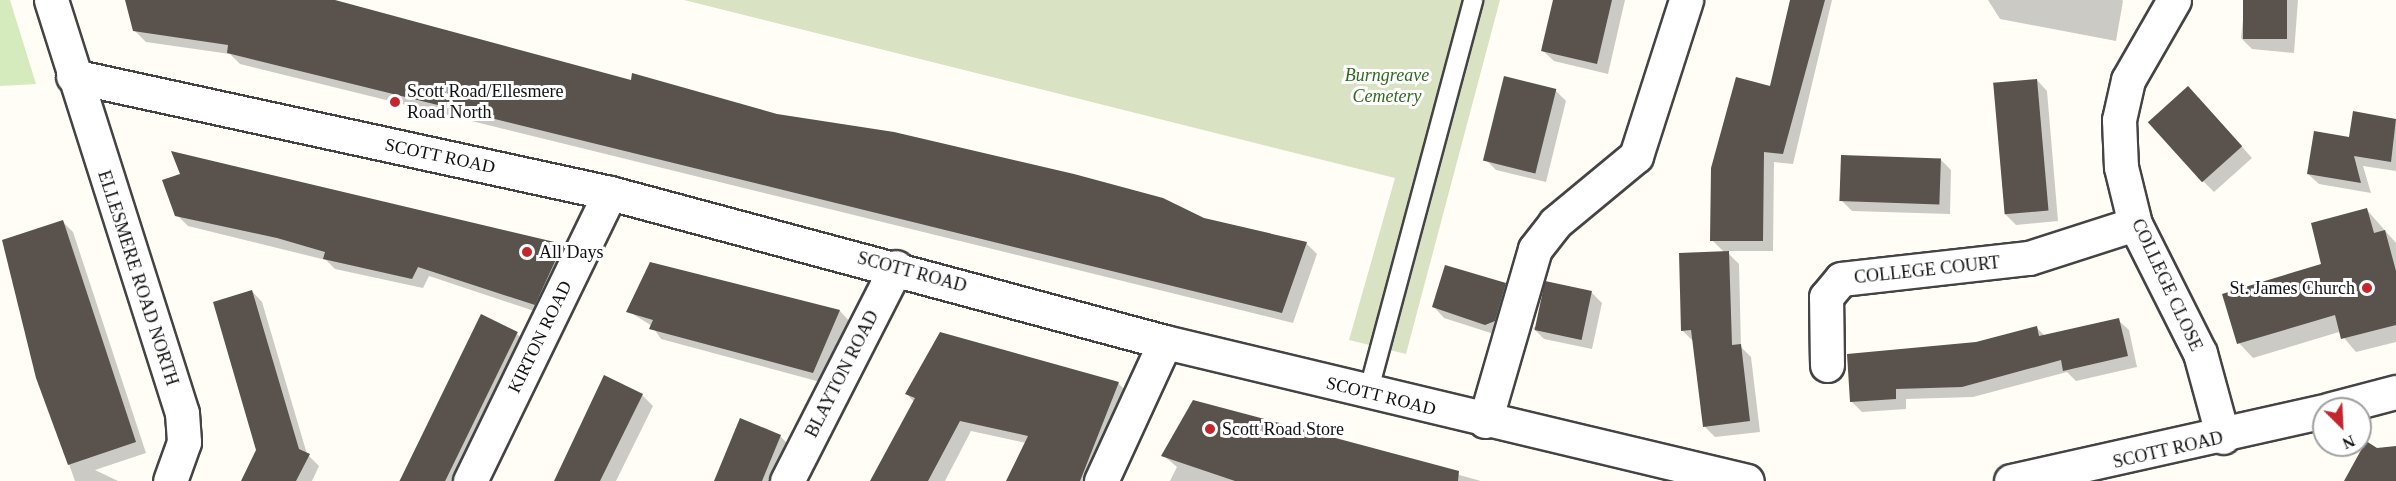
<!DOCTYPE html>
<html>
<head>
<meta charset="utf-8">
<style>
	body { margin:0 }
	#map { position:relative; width:2396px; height:481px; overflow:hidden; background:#fffdf5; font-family:Georgia,serif }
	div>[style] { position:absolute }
	.green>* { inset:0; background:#d5ebbd }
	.cemetery>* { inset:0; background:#d9e3c4 }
	.shadow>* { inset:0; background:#0003 }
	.building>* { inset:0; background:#5a524d; transform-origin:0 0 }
	.roads { filter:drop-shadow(2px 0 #444) drop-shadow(-2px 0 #444) drop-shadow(0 2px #444) drop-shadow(0 -2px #444) }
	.service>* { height:18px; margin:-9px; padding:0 9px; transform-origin:9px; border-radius:9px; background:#fff }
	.minor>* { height:33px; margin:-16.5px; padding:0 16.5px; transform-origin:16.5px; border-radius:16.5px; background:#fff }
	.dots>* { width:16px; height:16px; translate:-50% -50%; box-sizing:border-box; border:3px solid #fff; border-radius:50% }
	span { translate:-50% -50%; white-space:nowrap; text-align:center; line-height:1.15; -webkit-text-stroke:6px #fff; paint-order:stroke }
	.park-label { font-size:18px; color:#2f6b1f; font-style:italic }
	.poi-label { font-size:18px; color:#111 }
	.left { translate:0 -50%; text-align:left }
	.right { translate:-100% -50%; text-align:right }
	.street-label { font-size:18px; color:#111 }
	.north { position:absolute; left:2312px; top:397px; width:60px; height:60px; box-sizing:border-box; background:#fff; border:2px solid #a0a0a0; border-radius:50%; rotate:156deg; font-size:16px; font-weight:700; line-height:24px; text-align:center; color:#111 }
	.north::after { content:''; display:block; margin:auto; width:21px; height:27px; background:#c4262e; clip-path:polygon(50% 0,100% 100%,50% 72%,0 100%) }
</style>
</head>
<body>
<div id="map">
	<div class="green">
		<div style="clip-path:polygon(0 0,10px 0,36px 84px,0 86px)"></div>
	</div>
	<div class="cemetery">
		<div style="clip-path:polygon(684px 0,1500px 0,1406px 354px,1349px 340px,1395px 178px)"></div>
	</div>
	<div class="shadow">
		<div style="clip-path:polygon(126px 0,311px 0,372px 10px,379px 17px,508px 52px,1306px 243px,1317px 254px,1293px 323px,240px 64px,230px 54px,146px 42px,135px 31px)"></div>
		<div style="clip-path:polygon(1557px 0,1625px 0,1608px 74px,1554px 61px,1543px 51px)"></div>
		<div style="clip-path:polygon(1792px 0,1832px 0,1793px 164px,1774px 162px,1773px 251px,1726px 251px,1739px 264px,1741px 347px,1751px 357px,1760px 432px,1715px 437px,1704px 426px,1693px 341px,1682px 330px,1725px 253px,1712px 240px,1771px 88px)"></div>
		<div style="clip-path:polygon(1988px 0,2122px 0,2123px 1px,2116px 41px,2000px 19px)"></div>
		<div style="clip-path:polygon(2245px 0,2298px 0,2294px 53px,2252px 49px,2241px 38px)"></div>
		<div style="clip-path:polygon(2037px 80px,2047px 91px,2058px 221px,2016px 225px,2005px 214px)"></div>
		<div style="clip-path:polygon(1555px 90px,1566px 101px,1546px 182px,1496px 170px,1485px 159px)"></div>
		<div style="clip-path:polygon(2199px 98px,2252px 158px,2214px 192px,2203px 181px)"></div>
		<div style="clip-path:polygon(2354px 113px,2396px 120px,2396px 171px,2363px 166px,2371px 193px,2319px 184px,2308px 174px,2350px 139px)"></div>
		<div style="clip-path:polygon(1940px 159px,1951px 170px,1950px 214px,1852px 211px,1841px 200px)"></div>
		<div style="clip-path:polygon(2367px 210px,2396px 243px,2396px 342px,2356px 352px,2339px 332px,2253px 358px,2239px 343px,2323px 265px)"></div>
		<div style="clip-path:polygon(177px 215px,562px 245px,573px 256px,546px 315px,429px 276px,423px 288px,335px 269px,326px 260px,188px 226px)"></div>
		<div style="clip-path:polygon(62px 221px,73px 232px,146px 453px,95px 470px,118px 481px,75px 481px,38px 378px)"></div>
		<div style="clip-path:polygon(1505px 284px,1515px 295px,1497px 335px,1444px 318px,1434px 307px)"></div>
		<div style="clip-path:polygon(252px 291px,262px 302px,307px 454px,319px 466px,312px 481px,242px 481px,258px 450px)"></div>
		<div style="clip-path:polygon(1591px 292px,1602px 303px,1592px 349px,1544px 339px,1533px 328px)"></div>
		<div style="clip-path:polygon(628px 311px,840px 311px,850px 322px,824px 383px,661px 339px,652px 326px)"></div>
		<div style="clip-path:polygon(2118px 320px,2129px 330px,2137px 367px,2076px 381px,2067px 372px,1973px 397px,1906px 399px,1906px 409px,1862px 412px,1851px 401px,1976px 343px,2036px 327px,2045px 336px)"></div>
		<div style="clip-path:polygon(517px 334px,528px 344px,459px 481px,399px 481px)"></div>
		<div style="clip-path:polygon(1118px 383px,1129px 394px,1095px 481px,1008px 481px,1026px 443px,971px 431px,945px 481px,871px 481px,914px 402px,907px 394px)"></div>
		<div style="clip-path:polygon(642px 395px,653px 406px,616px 481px,556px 481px)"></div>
		<div style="clip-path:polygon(1194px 402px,1481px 481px,1170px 481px,1177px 467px,1163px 455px)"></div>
		<div style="clip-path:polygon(780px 436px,791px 447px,777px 481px,721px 481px)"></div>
	</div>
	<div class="building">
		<div style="clip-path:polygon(125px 0,335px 0,631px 80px,632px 73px,777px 114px,894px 132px,1074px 174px,1163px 198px,1204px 218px,1307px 242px,1282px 313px,227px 53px,228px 45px,133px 31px)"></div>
		<div style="clip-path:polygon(1553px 0,1612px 0,1597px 64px,1541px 51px)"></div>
		<div style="clip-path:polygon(1790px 0,1825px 0,1783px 154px,1764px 152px,1763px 241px,1710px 241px,1711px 168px,1736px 77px,1770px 86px)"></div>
		<div style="left:2243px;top:0;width:44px;height:39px"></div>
		<div style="left:1504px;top:76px;width:54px;height:87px;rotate:14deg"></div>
		<div style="left:2037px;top:79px;width:132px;height:44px;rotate:85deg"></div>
		<div style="left:2188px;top:86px;width:81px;height:54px;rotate:48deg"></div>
		<div style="clip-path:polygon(2353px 111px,2396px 119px,2391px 162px,2354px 156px,2361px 183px,2307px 174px,2314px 131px,2349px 137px)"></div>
		<div style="clip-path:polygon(171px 151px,563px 244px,535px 305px,418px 267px,412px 279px,323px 259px,325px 252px,277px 238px,175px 216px,162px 180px,180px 174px)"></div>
		<div style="left:1841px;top:155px;width:100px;height:46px;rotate:2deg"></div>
		<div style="clip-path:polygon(2367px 208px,2374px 233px,2385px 230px,2396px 271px,2396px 325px,2341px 339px,2335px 315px,2237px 344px,2222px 294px,2321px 264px,2311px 223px)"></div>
		<div style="clip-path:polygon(63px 220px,136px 442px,68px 465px,36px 378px,2px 240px)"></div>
		<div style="clip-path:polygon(1729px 251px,1732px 345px,1741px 344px,1750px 421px,1703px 427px,1691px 330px,1681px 331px,1679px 253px)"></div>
		<div style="clip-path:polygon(650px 262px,840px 310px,813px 373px,649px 329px,653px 320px,626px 312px)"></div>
		<div style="clip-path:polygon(1445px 265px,1506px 283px,1495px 321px,1485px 325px,1432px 307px)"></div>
		<div style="left:1545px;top:281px;width:48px;height:50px;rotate:12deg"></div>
		<div style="clip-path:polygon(252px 290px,299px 449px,310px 454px,296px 481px,241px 481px,256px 450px,213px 302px)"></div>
		<div style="left:481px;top:314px;width:41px;height:187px;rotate:26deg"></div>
		<div style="clip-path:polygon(2119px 318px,2128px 356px,2063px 371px,2061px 360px,1962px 387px,1896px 389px,1896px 399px,1850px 402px,1847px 354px,1976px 342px,2037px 326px,2039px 336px)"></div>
		<div style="clip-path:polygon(940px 332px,1119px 382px,1080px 481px,1006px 481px,1028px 436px,960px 421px,928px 481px,870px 481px,915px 398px,905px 394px)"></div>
		<div style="clip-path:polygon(604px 375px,643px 394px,600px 481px,554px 481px)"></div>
		<div style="clip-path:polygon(1193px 400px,1459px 471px,1458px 481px,1235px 481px,1161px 456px)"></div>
		<div style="clip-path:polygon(740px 418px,781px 435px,762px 481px,714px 481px)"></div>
		<div style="clip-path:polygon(2366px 441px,2377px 448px,2396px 446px,2396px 481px,2344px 481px)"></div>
	</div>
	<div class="roads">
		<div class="service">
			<div style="left:1368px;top:393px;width:407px;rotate:-75deg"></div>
		</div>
		<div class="minor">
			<div style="left:51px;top:0;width:433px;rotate:72.4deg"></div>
			<div style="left:182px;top:413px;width:29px;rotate:86deg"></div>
			<div style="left:184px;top:442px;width:41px;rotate:109.7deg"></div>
			<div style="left:2174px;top:0;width:92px;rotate:119.9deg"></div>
			<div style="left:2128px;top:80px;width:41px;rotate:102.7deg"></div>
			<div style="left:2119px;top:120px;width:47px;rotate:87.6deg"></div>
			<div style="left:2121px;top:167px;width:59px;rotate:76.2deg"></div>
			<div style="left:2135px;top:224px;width:144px;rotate:63.3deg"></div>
			<div style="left:2200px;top:353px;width:87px;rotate:74.7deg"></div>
			<div style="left:73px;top:76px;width:550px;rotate:12.29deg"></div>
			<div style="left:610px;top:193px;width:575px;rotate:15.03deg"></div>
			<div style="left:1165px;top:342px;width:598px;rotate:13.43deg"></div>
			<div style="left:1827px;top:365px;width:68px;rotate:-90.8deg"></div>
			<div style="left:1826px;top:297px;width:23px;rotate:-50deg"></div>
			<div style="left:1841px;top:279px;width:189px;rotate:-6.4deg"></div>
			<div style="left:2029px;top:258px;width:111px;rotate:-17.8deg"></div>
			<div style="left:2331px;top:409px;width:67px;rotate:-14.7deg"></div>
			<div style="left:1485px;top:421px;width:179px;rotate:-73.8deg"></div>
			<div style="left:1535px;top:249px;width:33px;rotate:-52deg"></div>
			<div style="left:1555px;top:223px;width:105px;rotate:-39.6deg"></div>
			<div style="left:1636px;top:156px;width:164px;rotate:-72.2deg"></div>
			<div style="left:470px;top:481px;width:320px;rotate:-64.1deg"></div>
			<div style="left:787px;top:481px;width:240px;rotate:-63deg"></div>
			<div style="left:1101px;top:481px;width:153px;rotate:-65.3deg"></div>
			<div style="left:2011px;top:481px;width:321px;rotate:-12.6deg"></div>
		</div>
	</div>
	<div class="dots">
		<div style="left:395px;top:102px;background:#c4262e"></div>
		<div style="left:527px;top:252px;background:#c4262e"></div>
		<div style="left:2367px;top:288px;background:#c4262e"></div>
		<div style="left:1210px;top:429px;background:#c4262e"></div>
	</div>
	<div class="park-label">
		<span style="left:1387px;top:86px">Burngreave<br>Cemetery</span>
	</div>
	<div class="poi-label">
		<span class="left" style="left:407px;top:102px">Scott Road/Ellesmere<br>Road North</span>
		<span class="left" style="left:539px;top:252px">All Days</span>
		<span class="right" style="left:2355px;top:288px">St. James Church</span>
		<span class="left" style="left:1222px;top:429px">Scott Road Store</span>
	</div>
	<div class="street-label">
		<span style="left:440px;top:156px;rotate:12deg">SCOTT ROAD</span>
		<span style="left:1927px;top:270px;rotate:-6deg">COLLEGE COURT</span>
		<span style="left:912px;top:272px;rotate:15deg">SCOTT ROAD</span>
		<span style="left:138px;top:278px;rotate:72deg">ELLESMERE ROAD NORTH</span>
		<span style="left:2167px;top:285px;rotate:65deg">COLLEGE CLOSE</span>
		<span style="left:540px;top:337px;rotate:-64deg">KIRTON ROAD</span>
		<span style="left:842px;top:374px;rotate:-63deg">BLAYTON ROAD</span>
		<span style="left:1381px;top:396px;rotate:14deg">SCOTT ROAD</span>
		<span style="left:2168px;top:450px;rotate:-13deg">SCOTT ROAD</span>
	</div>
	<div class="north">N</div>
</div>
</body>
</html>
